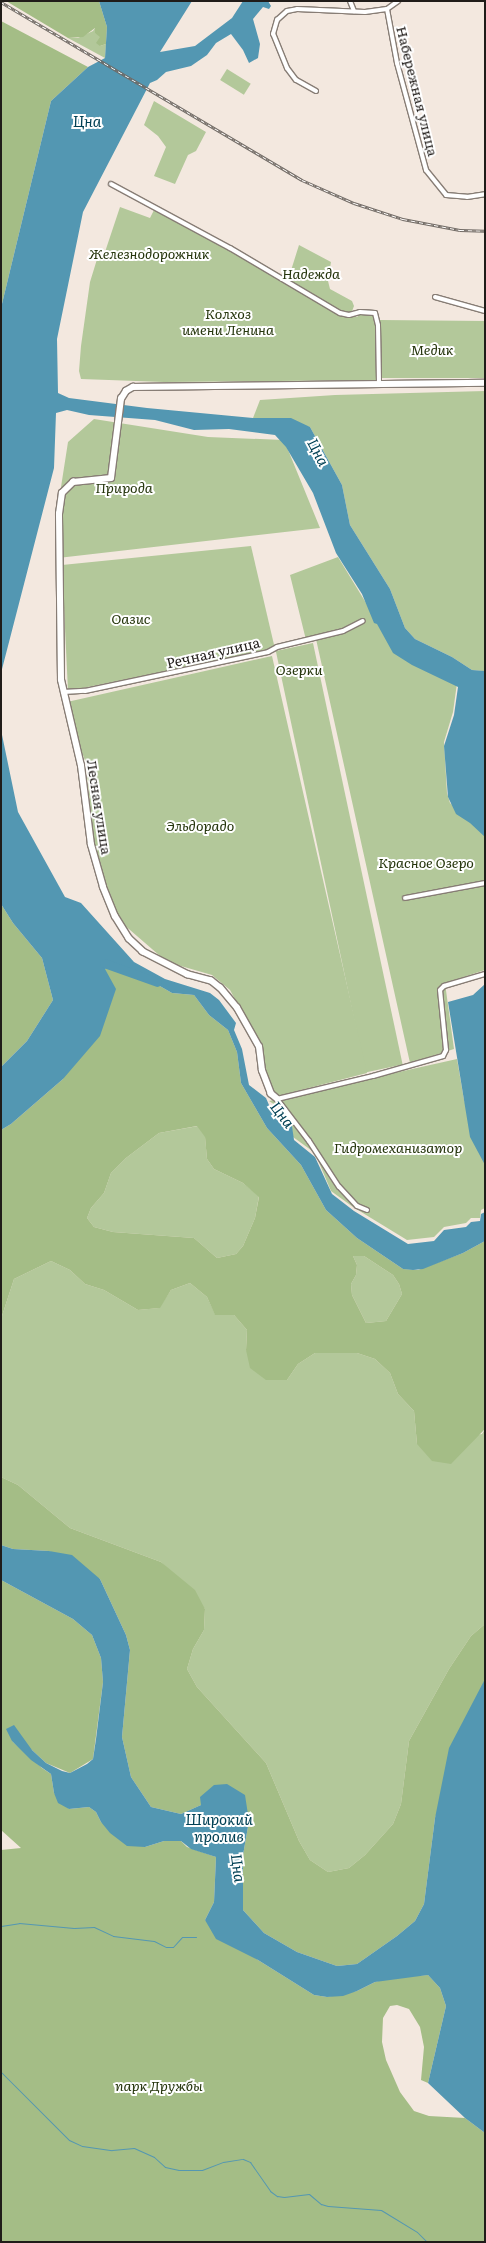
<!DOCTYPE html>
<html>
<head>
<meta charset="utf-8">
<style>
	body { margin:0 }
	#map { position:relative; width:486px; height:2243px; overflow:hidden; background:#f3e8df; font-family:Literata,serif }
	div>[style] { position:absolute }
	.green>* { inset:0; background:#b3c89a; transform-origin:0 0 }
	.forest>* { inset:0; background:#a4bd86 }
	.water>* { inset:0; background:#5397b2 }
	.stream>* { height:1px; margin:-0.5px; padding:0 0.5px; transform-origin:0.5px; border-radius:0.5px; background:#5397b2 }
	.river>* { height:9px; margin:-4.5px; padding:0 4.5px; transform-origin:4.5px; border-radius:4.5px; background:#5397b2 }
	.roads { filter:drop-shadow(1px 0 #877d75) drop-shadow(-1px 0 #877d75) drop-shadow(0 1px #877d75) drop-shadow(0 -1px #877d75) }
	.street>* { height:4px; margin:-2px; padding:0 2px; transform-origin:2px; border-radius:2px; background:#fff }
	.secondary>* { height:5.5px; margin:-2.75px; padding:0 2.75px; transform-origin:2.75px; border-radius:2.75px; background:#fff }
	.rail>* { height:3px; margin-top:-1.5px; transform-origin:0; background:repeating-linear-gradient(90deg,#fff 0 4px,#706a65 0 8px); box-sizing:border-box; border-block:1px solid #706a65 }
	span { translate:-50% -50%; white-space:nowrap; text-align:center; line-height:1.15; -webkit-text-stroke:4px #fff; paint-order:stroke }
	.street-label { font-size:14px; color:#201c19 }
	.park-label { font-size:14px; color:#25350c; font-style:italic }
	.water-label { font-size:15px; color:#014054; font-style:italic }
	.frame { position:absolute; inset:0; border:2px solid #201c19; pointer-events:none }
</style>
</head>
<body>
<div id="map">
	<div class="green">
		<div style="clip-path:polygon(95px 28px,96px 34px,100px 34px,100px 46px,106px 44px,105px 58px,68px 38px,78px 38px,93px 31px)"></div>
		<div style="left:227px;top:69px;width:28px;height:13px;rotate:32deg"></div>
		<div style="clip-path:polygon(154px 101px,206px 132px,196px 151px,188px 155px,175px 184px,154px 176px,166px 147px,158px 136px,144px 125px)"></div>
		<div style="clip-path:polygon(120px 207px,150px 218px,155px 208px,341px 314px,357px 317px,360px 314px,376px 316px,377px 380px,164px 382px,81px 379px,79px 371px,81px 346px,90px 282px,98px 256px,103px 258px)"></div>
		<div style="clip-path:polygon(299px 245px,331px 262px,328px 281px,330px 289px,352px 301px,354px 306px,351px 314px,333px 307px,288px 280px)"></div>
		<div style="clip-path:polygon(380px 320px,485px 321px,485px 378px,381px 378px,379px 377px)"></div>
		<div style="clip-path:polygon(485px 391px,485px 671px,483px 671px,472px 670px,452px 657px,415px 639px,405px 628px,390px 589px,350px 525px,342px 485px,310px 427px,253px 418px,260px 400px,335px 395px)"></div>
		<div style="clip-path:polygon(94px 419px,208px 437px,284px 440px,320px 528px,58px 558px,61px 487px,68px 442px)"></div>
		<div style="clip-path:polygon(251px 546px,275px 649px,68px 691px,62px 565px)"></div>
		<div style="clip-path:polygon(338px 557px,377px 621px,457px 683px,453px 712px,444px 742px,447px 793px,450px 803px,485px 834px,485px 970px,445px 983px,454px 1049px,410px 1063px,316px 639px,306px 640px,290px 575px)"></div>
		<div style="left:313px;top:643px;width:431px;height:38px;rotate:78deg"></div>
		<div style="clip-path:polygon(272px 656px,367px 1073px,270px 1098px,255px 1036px,230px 990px,212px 975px,167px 962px,115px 917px,94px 846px,86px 763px,74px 732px,67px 702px)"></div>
		<div style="clip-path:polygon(457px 1059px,464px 1100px,485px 1162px,485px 1208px,481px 1210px,480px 1218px,471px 1218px,466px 1223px,444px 1227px,434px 1237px,407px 1240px,353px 1207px,331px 1191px,315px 1153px,293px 1137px,291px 1122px,283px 1110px,269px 1101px)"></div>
		<div style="clip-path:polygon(198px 1126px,205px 1136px,207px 1159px,214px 1169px,243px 1183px,259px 1196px,255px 1218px,243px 1246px,236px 1254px,217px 1258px,194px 1238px,113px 1232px,94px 1227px,87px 1218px,91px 1208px,104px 1193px,111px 1173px,126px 1158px,159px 1133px)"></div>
		<div style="clip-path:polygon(353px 1256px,364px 1256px,393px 1275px,399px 1284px,402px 1294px,386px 1321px,366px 1323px,352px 1295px,351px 1284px,356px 1275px,357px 1265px)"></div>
		<div style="clip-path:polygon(51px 1261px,70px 1270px,85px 1284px,104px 1290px,138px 1310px,159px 1308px,171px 1290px,190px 1283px,207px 1297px,215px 1314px,234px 1315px,247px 1330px,246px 1350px,287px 1380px,298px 1364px,315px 1353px,357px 1353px,375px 1359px,390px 1373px,398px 1394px,414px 1411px,417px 1444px,482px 1434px,485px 1429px,485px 1624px,471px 1636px,449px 1669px,409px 1741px,401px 1804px,393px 1824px,365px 1855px,349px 1868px,328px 1872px,310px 1860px,299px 1841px,266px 1763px,197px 1687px,187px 1669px,193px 1649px,204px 1630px,205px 1609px,161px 1562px,70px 1528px,18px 1485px,1px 1477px,1px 1319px,14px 1279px)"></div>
	</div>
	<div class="forest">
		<div style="clip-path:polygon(6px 1px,99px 1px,107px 27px,106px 44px,100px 46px,96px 43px,100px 37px,95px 33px,95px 28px,83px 37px,68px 38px)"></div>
		<div style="clip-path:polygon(1px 21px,88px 67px,51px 101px,1px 308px)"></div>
		<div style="clip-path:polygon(1px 904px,13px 923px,42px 958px,53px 1000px,27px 1041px,1px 1067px)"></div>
		<div style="clip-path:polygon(evenodd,114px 965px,130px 969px,172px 993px,194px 995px,209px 1015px,228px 1030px,237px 1052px,241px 1083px,267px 1128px,301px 1165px,326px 1210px,357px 1238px,403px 1269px,418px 1270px,463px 1253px,485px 1241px,485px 1429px,451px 1464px,432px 1461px,417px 1444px,414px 1411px,398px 1394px,390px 1373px,375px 1359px,357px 1353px,315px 1353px,298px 1364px,287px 1380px,266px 1380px,250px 1368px,246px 1350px,247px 1330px,234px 1315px,215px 1315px,207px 1297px,190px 1283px,171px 1290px,160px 1308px,138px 1310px,104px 1290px,85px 1284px,70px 1270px,51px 1261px,14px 1279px,1px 1319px,1px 1130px,11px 1124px,63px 1079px,105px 969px,114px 965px,197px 1126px,205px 1137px,207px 1159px,214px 1169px,243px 1183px,259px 1197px,255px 1218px,243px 1246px,236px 1254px,217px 1258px,194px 1238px,113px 1232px,94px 1227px,87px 1218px,91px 1208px,104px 1193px,111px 1173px,126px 1158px,159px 1133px,197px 1126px,114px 965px,353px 1256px,364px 1256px,393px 1275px,399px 1284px,402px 1294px,386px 1321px,366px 1323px,352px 1295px,351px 1284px,356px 1275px,357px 1265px,353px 1256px)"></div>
		<div style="clip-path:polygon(1px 1477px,18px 1485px,70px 1528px,161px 1562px,195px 1590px,205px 1609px,204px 1630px,193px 1649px,187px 1669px,197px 1687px,266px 1763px,299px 1841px,310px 1860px,328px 1872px,349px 1868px,365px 1855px,393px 1824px,401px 1804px,409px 1741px,449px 1669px,471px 1636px,485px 1624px,485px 1679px,435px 1818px,424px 1904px,415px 1921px,397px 1936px,357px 1964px,337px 1966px,297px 1952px,264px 1933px,243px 1910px,243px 1855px,249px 1821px,201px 1805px,181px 1814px,151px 1807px,131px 1777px,122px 1737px,130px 1650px,126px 1635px,100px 1579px,49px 1551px,13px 1549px,1px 1545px)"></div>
		<div style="clip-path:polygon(1px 1580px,73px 1619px,92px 1635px,101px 1658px,103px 1682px,93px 1759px,70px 1773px,46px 1763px,32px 1750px,12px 1741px,42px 1768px,51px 1774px,54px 1793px,69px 1809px,89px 1807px,96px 1812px,101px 1822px,145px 1847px,164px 1841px,181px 1841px,187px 1847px,216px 1857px,214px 1902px,205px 1920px,258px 1960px,314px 1995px,327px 1997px,357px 1991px,375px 1982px,390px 1978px,428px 1975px,440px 1988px,446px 2006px,428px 2083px,421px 2080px,424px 2047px,420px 2027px,409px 2009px,397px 2005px,390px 2006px,383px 2018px,382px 2042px,386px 2060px,400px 2092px,414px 2111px,429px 2116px,465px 2118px,485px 2133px,485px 2242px,1px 2242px,1px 1850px,21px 1848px,1px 1830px)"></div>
	</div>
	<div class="water">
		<div style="clip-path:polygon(99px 1px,192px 1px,160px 52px,195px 46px,232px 18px,243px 1px,268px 1px,271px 6px,269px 9px,263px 7px,253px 19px,260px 44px,258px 58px,249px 63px,243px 50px,231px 34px,216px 43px,207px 55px,191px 66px,166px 72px,157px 80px,150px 83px,83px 212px,57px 339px,58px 393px,69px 398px,147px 408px,253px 418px,291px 418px,310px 427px,342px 485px,350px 525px,390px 589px,405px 628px,415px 639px,452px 657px,472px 670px,485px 671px,485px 837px,470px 823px,456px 814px,448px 797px,444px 746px,454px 715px,458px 687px,412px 665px,393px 653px,377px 624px,374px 623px,362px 594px,336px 553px,313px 493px,286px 447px,275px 435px,229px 429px,194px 430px,155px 420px,89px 415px,67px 410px,56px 413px,54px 468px,1px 673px,1px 308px,51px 101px,88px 67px,105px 58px,107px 27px)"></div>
		<div style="clip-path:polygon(1px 730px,18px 812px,65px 897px,81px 903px,134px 962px,165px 979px,210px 993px,219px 1000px,236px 1023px,234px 1030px,242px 1049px,249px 1085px,266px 1098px,269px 1105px,284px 1113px,292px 1126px,294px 1140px,315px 1157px,332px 1194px,354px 1211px,408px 1244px,434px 1241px,444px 1230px,466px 1227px,471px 1222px,480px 1221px,481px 1214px,485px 1212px,485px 1241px,463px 1253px,423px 1269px,413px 1270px,403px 1269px,357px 1238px,326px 1210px,301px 1165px,267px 1128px,241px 1083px,237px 1052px,228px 1030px,209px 1015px,194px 995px,172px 993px,130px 969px,114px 965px,105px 969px,116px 989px,100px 1036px,63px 1079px,11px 1124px,1px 1130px,1px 1067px,27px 1041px,53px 1000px,42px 958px,13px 923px,1px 904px)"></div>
		<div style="clip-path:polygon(485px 984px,485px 1165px,470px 1137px,448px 1002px,473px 995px)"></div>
		<div style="clip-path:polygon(1px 1545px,13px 1549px,49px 1551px,72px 1555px,100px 1579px,126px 1635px,130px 1650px,122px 1737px,131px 1777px,151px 1807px,181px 1814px,201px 1805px,200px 1797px,214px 1785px,227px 1784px,245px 1795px,249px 1821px,243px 1855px,243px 1910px,264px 1933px,297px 1952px,337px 1966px,357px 1964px,397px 1936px,415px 1921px,424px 1904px,435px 1818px,449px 1748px,485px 1679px,485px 2133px,465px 2118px,428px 2083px,446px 2006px,440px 1988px,428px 1975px,375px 1982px,357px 1991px,343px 1996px,327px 1997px,314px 1995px,258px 1960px,216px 1939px,205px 1920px,214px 1902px,216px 1857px,191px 1849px,181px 1841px,164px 1841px,145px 1847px,127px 1846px,110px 1833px,101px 1822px,96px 1812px,89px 1807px,69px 1809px,58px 1803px,54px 1793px,51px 1774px,31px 1760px,12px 1741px,6px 1729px,14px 1725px,32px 1750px,46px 1763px,62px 1771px,70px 1773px,87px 1764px,93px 1759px,96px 1739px,103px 1682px,101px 1658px,92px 1635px,73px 1619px,1px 1580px)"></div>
	</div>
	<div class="stream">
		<div style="left:1px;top:1926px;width:18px;rotate:-9deg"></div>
		<div style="left:19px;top:1923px;width:55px;rotate:5.2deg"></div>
		<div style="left:74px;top:1928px;width:20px;rotate:-3deg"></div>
		<div style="left:94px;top:1927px;width:21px;rotate:25deg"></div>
		<div style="left:113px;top:1936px;width:41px;rotate:7deg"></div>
		<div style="left:154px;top:1941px;width:13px;rotate:27deg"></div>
		<div style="left:166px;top:1947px;width:7px"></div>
		<div style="left:173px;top:1947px;width:13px;rotate:-48deg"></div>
		<div style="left:182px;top:1937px;width:14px"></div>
		<div style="left:1px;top:2072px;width:96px;rotate:45deg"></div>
		<div style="left:69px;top:2140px;width:14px;rotate:25deg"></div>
		<div style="left:82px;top:2146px;width:30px;rotate:8deg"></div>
		<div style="left:112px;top:2150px;width:22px;rotate:-5deg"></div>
		<div style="left:134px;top:2148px;width:22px;rotate:24deg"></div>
		<div style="left:154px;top:2157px;width:15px;rotate:42deg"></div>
		<div style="left:165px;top:2167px;width:14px;rotate:12deg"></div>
		<div style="left:179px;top:2170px;width:23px"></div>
		<div style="left:202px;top:2170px;width:22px;rotate:-21deg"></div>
		<div style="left:223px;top:2162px;width:20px;rotate:-9deg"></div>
		<div style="left:243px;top:2159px;width:8px;rotate:23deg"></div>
		<div style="left:250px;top:2162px;width:35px;rotate:55deg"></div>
		<div style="left:270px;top:2191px;width:9px;rotate:36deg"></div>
		<div style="left:277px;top:2196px;width:7px;rotate:8deg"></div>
		<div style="left:284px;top:2197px;width:25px;rotate:-7deg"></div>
		<div style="left:309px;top:2194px;width:16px;rotate:40deg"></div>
		<div style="left:321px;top:2204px;width:7px;rotate:16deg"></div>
		<div style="left:328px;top:2206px;width:53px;rotate:4.3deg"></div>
		<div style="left:381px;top:2210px;width:42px;rotate:31.4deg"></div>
		<div style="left:417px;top:2232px;width:14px;rotate:45deg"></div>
	</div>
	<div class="river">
		<div style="left:104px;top:963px;width:56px;rotate:19.7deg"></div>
	</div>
	<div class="roads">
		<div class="street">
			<div style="left:350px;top:1px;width:11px;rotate:68deg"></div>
			<div style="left:387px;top:9px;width:14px;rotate:-36deg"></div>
			<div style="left:316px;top:91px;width:23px;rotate:-151deg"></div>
			<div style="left:296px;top:80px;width:15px;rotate:-127deg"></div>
			<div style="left:287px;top:68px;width:37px;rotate:-112deg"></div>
			<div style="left:273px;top:34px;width:15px;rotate:-74deg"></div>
			<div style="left:277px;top:20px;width:13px;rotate:-42deg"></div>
			<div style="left:287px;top:11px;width:10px;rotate:-11deg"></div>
			<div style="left:297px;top:9px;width:68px;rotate:2.5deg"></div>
			<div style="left:365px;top:12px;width:22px;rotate:-8deg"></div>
			<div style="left:387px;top:9px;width:55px;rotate:79.5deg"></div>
			<div style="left:397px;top:63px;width:111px;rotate:74.8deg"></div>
			<div style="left:426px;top:170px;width:32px;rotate:51deg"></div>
			<div style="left:446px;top:195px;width:21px;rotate:5deg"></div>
			<div style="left:467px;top:197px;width:18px;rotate:-9deg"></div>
			<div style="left:111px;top:184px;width:135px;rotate:28.3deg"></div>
			<div style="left:230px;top:248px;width:128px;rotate:30.6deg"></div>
			<div style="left:340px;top:313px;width:9px;rotate:13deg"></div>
			<div style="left:349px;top:315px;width:11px;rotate:-15deg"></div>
			<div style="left:360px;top:312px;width:15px;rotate:4deg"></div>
			<div style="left:375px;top:313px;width:12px;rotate:76deg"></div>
			<div style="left:378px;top:325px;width:58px;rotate:89deg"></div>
			<div style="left:435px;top:297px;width:52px;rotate:15.6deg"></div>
			<div style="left:63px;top:692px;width:22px;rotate:-3deg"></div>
			<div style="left:85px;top:691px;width:187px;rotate:-12deg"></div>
			<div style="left:268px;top:652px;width:10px;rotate:-29deg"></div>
			<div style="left:277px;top:647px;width:68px;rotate:-13.6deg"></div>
			<div style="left:343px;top:631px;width:22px;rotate:-27deg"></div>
			<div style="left:405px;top:898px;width:81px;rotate:-10.6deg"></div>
			<div style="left:367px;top:1210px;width:11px;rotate:-158deg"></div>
			<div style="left:357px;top:1206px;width:26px;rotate:-133deg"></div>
			<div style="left:339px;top:1187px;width:55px;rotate:-123.1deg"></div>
			<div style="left:309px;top:1141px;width:53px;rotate:-127.3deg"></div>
			<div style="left:277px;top:1099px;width:99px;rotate:-13.5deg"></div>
			<div style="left:373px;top:1076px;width:73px;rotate:-15.9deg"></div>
			<div style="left:443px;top:1056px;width:7px;rotate:-63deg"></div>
			<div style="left:446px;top:1050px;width:60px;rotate:-95.7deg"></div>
			<div style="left:440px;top:990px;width:6px;rotate:-45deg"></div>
			<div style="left:444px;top:986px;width:43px;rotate:-16.3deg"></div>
		</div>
		<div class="secondary">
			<div style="left:277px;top:1099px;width:8px;rotate:-140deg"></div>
			<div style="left:271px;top:1094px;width:25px;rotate:-111deg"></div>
			<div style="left:262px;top:1071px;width:24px;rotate:-97deg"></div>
			<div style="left:259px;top:1047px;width:45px;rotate:-119.4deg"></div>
			<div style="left:237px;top:1008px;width:26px;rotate:-130deg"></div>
			<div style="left:220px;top:988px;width:11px;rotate:-142deg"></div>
			<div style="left:211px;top:981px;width:24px;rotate:-165deg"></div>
			<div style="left:188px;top:975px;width:51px;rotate:-152.9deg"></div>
			<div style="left:143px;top:952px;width:19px;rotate:-137deg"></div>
			<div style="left:129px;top:939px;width:26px;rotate:-122deg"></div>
			<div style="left:115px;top:917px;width:32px;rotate:-112deg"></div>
			<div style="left:103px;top:887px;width:44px;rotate:-105.9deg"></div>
			<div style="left:91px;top:845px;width:80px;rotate:-97.2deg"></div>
			<div style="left:81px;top:766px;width:88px;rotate:-103.1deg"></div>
			<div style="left:61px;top:680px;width:166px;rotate:-90.7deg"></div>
			<div style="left:59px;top:514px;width:21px;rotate:-82deg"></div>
			<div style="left:62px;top:493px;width:16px;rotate:-45deg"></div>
			<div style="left:73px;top:482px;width:38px;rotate:-6deg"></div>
			<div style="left:111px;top:478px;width:80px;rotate:-82.8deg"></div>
			<div style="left:121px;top:399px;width:9px;rotate:-58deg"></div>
			<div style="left:126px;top:391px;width:8px;rotate:-30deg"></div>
			<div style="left:133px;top:387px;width:352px;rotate:-0.7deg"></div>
		</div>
	</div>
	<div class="rail">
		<div style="left:1px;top:2px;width:350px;rotate:30.6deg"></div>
		<div style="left:302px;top:180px;width:57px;rotate:23.9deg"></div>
		<div style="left:354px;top:203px;width:52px;rotate:18.1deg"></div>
		<div style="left:403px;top:219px;width:58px;rotate:10.9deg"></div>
		<div style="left:460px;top:230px;width:25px;rotate:2deg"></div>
	</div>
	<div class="street-label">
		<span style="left:418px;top:91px;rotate:76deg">Набережная улица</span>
		<span style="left:213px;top:652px;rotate:-13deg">Речная улица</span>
		<span style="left:100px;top:807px;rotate:81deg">Лесная улица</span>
	</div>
	<div class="park-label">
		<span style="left:149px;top:253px">Железнодорожник</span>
		<span style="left:311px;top:273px">Надежда</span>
		<span style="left:228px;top:321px">Колхоз<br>имени Ленина</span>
		<span style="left:432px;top:349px">Медик</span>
		<span style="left:124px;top:487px">Природа</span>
		<span style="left:131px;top:618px">Оазис</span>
		<span style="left:299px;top:669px">Озерки</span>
		<span style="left:200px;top:825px">Эльдорадо</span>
		<span style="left:426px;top:862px">Красное Озеро</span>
		<span style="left:398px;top:1147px">Гидромеханизатор</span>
		<span style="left:159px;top:2085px">парк Дружбы</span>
	</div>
	<div class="water-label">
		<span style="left:87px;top:121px">Цна</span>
		<span style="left:319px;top:452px;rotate:62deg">Цна</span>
		<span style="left:283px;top:1114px;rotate:52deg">Цна</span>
		<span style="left:219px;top:1827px">Широкий<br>пролив</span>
		<span style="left:239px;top:1868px;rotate:82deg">Цна</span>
	</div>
	<div class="frame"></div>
</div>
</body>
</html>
